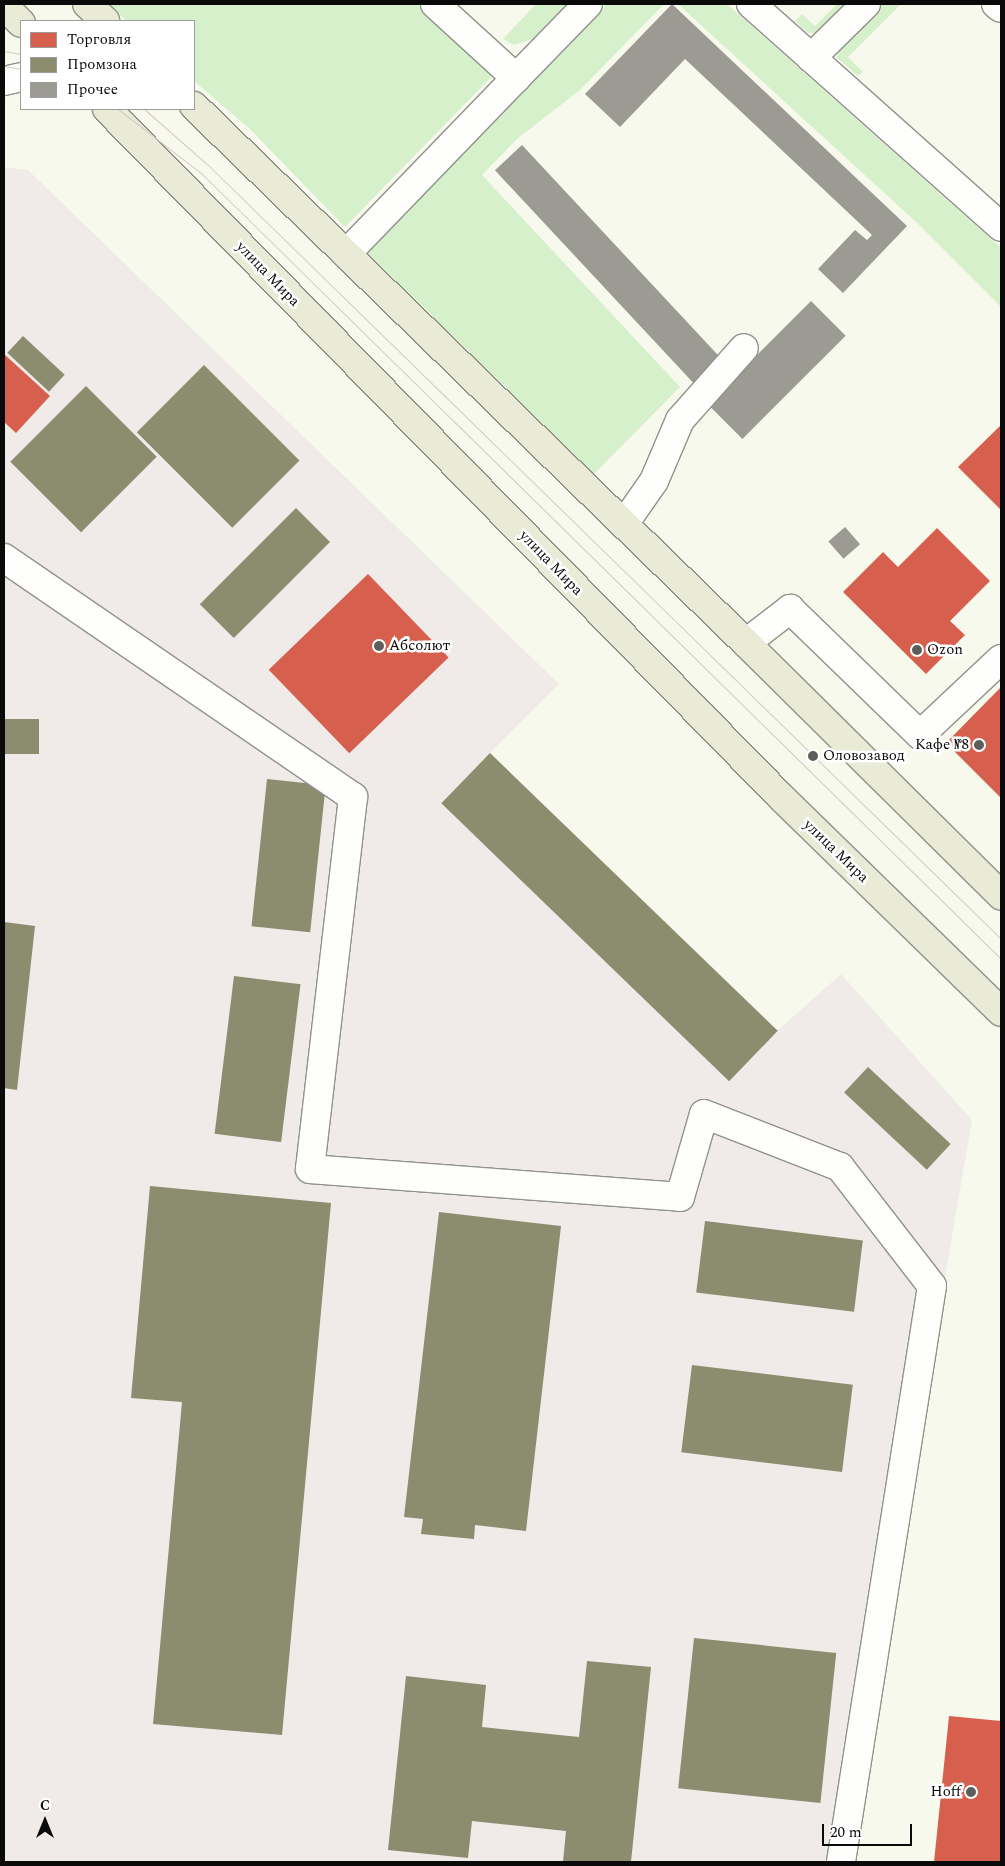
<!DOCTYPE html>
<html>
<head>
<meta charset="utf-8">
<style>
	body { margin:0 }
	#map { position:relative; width:1005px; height:1866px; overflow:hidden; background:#f8f9ed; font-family:Spectral,serif }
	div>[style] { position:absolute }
	.industrial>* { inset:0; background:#f0eae9 }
	.green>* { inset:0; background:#d5f0cb }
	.shops>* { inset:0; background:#d6604d; transform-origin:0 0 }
	.industry>* { inset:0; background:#8c8c6e; transform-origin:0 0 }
	.building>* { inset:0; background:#9b9a93; transform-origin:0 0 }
	.roads { filter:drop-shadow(1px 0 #91928c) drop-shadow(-1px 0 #91928c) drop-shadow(0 1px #91928c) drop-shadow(0 -1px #91928c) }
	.minor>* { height:28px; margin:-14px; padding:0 14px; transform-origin:14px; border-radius:14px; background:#fefefc }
	.major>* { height:28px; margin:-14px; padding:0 14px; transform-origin:14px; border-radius:14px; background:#e9ebd6 }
	.tram>* { height:1px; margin:-0.5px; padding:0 0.5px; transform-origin:0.5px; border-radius:0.5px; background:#d6c9c2 }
	.dots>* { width:14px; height:14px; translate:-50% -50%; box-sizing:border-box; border:2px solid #fff; border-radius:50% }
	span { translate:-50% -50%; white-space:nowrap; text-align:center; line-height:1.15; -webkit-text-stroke:5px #fff; paint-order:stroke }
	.street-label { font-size:15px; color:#0a0a0a }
	.poi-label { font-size:15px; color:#0a0a0a }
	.left { translate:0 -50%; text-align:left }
	.right { translate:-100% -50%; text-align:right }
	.frame { position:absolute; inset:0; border:5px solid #0a0a0a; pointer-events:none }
	.legend { position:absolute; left:20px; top:20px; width:175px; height:90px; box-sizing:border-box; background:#fff; border:1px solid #9d9d9d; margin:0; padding:6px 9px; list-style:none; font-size:15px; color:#0a0a0a }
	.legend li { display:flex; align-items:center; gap:10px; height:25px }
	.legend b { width:25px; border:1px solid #9d9d9d }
	.north { position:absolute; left:20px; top:1796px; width:50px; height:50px; -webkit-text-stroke:4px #fff; paint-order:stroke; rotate:0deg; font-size:14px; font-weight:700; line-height:20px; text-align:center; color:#0a0a0a }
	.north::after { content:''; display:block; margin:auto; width:18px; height:22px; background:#0a0a0a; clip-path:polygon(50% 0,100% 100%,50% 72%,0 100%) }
	.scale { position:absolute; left:822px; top:1824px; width:90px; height:22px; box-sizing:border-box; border:2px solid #0a0a0a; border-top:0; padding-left:6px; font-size:15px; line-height:18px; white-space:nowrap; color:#0a0a0a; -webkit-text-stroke:4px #fff; paint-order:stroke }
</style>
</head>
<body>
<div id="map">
	<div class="industrial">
		<div style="clip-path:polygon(4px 167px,28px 170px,559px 684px,490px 753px,777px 1031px,841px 974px,972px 1120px,845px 1862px,4px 1862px)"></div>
	</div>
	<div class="green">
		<div style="clip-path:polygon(109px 4px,421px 4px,443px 27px,497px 71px,345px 227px,250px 129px,194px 81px,194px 21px,126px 21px)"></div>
		<div style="clip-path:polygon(536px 4px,567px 4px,533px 39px,514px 45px,503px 39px)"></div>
		<div style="clip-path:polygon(607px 4px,664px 4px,580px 90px,517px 139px,482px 175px,680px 387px,594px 474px,367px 252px,548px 62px)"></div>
		<div style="clip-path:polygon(678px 4px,727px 4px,1001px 248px,1001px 307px,915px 221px)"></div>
		<div style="clip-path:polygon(837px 4px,847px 4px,823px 29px,815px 33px,808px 33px,795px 21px,802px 14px,815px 26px)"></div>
		<div style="clip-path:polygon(881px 4px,901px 4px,848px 57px,863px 72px,858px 76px,837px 58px,839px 49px,842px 43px)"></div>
	</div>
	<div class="shops">
		<div style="clip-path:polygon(4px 354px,50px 396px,16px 433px,4px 422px)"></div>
		<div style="clip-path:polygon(1001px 425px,1001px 510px,958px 467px)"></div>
		<div style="clip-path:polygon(937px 528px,990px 581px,950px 621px,965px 635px,926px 674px,843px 592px,883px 552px,898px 567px)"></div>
		<div style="left:368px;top:574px;width:116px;height:138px;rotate:46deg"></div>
		<div style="clip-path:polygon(1001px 687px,1001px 796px,1000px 797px,946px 743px)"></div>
		<div style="clip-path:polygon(949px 1716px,1001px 1721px,1001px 1862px,934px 1862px)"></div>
	</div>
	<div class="industry">
		<div style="left:23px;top:336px;width:57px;height:23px;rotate:43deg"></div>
		<div style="left:204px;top:365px;width:135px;height:95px;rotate:45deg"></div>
		<div style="left:86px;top:386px;width:100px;height:107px;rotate:45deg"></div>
		<div style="left:296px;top:508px;width:48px;height:136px;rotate:45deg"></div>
		<div style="left:39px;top:719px;width:35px;height:35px;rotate:90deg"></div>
		<div style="left:490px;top:753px;width:400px;height:70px;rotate:44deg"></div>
		<div style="left:267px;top:779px;width:59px;height:148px;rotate:6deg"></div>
		<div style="clip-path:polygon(4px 922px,35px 926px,17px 1090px,4px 1088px)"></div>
		<div style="left:234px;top:976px;width:67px;height:159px;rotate:7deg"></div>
		<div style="left:868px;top:1067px;width:113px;height:35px;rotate:43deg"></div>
		<div style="clip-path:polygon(150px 1186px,331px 1203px,282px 1735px,153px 1724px,182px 1402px,131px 1398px)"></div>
		<div style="clip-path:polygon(439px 1212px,561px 1226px,526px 1531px,475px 1525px,474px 1539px,421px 1534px,423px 1519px,404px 1517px)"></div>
		<div style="left:705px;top:1221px;width:159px;height:72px;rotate:7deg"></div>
		<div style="left:692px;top:1365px;width:162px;height:88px;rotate:7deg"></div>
		<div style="left:694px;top:1638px;width:143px;height:151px;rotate:6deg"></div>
		<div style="clip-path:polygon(587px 1661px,651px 1667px,631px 1862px,563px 1862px,566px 1831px,472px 1821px,468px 1858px,388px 1850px,406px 1676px,486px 1685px,482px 1727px,579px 1737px)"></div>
	</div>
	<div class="building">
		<div style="clip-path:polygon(672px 4px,907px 226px,843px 293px,818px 269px,855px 230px,867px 240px,872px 235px,685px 59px,620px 127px,585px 94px)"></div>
		<div style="left:522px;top:145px;width:292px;height:37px;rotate:47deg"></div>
		<div style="left:811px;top:301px;width:49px;height:146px;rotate:45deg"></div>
		<div style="left:845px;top:527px;width:23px;height:22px;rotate:49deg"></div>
	</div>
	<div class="roads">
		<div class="minor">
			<div style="left:435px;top:4px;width:110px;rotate:42.4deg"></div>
			<div style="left:516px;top:78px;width:103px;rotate:-45.8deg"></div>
			<div style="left:751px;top:4px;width:335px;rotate:41.7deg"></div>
			<div style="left:996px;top:4px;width:6px;rotate:39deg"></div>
			<div style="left:811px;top:58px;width:77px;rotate:-44.5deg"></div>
			<div style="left:4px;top:81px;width:17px;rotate:-13deg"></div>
			<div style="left:346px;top:254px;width:245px;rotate:-46deg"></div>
			<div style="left:624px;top:524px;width:52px;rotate:-55.1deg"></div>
			<div style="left:654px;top:481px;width:66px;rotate:-66.9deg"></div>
			<div style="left:680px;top:420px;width:96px;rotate:-48.4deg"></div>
			<div style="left:4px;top:558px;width:423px;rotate:34.4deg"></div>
			<div style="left:353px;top:797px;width:374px;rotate:96.6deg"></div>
			<div style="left:310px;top:1169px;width:371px;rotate:4.3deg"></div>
			<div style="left:680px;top:1197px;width:86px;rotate:-73.9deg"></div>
			<div style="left:704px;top:1114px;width:146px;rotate:21.3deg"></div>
			<div style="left:840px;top:1167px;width:150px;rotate:52.3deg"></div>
			<div style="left:932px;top:1286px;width:583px;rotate:98.98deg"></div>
			<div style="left:746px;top:643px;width:56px;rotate:-37.7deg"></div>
			<div style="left:790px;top:609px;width:181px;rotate:44.1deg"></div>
			<div style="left:920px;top:735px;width:111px;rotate:-43.2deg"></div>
		</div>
		<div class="major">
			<div style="left:87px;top:4px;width:25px;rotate:43deg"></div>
			<div style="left:4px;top:6px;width:24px;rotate:45deg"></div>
			<div style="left:194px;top:106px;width:770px;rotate:44.21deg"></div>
			<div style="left:746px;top:643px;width:359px;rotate:44.7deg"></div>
			<div style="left:107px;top:109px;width:965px;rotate:45.59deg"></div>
			<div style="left:782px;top:798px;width:306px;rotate:44.3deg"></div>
		</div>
	</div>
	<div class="tram">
		<div style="left:4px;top:51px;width:17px;rotate:10deg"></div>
		<div style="left:4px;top:66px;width:17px;rotate:10deg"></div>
		<div style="left:118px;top:109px;width:106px;rotate:37.7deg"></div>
		<div style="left:202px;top:174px;width:1120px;rotate:44.49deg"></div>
		<div style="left:144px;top:109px;width:86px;rotate:41.2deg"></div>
		<div style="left:209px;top:166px;width:1107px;rotate:44.3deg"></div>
	</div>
	<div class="dots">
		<div style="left:379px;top:646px;background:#5d5e59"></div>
		<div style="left:917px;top:650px;background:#5d5e59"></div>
		<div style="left:979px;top:745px;background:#5d5e59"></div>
		<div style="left:813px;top:756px;background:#5d5e59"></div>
		<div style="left:971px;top:1792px;background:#5d5e59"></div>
	</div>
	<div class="street-label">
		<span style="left:268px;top:274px;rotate:46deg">улица Мира</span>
		<span style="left:551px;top:563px;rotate:46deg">улица Мира</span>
		<span style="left:836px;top:851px;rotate:44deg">улица Мира</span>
	</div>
	<div class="poi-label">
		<span class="left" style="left:389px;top:646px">Абсолют</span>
		<span class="left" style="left:927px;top:650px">Ozon</span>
		<span class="right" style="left:969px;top:745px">Кафе №8</span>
		<span class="left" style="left:823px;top:756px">Оловозавод</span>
		<span class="right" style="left:961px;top:1792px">Hoff</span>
	</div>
	<div class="frame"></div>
	<ul class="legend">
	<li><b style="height:14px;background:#d6604d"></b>Торговля</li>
	<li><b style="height:14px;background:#8c8c6e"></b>Промзона</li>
	<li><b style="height:14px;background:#9b9a93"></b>Прочее</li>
	</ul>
	<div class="north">С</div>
	<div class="scale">20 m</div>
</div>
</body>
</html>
